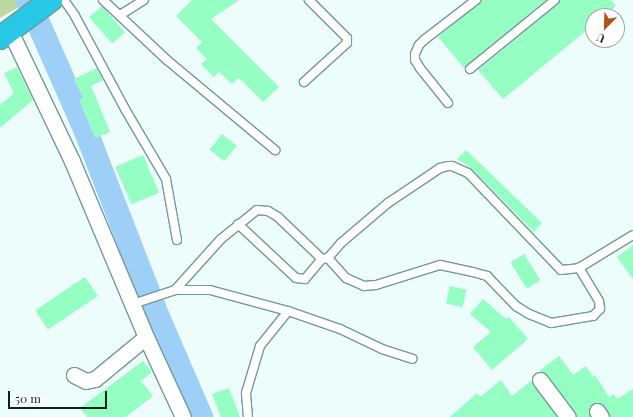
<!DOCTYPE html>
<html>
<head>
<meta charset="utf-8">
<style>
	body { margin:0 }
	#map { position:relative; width:633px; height:417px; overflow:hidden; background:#edfdfb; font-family:"Playfair Display",serif }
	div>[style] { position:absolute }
	.green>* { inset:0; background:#bcd9a0 }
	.river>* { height:24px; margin:-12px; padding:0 12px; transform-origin:12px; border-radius:12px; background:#9dcff7 }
	.building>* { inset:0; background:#94fec3; transform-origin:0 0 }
	.roads { filter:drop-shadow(1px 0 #739a95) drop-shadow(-1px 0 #739a95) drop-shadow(0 1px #739a95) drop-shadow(0 -1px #739a95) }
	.lane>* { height:8px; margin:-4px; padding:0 4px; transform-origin:4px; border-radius:4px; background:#fff }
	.street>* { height:15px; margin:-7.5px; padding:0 7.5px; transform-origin:7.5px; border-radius:7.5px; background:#fff }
	.highway>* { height:22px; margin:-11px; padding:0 11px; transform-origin:11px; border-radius:11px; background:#29c8e7 }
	span { translate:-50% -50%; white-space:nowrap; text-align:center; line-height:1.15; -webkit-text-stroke:4px #fff; paint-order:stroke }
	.north { position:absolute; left:585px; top:8px; width:40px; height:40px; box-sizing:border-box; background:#fff; border:1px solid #a0a6a5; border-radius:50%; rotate:203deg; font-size:11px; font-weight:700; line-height:16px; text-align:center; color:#11201e }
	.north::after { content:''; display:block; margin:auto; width:14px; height:18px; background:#b4501b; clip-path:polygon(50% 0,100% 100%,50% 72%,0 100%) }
	.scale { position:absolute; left:8px; top:391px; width:99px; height:18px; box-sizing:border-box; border:2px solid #11201e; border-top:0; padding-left:5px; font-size:12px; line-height:14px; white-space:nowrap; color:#11201e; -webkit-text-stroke:3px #fff; paint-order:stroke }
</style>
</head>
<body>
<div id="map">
	<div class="green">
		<div style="clip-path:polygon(0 0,16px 0,19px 7px,0 18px)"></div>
	</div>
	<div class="river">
		<div style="left:28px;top:0;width:141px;rotate:66.2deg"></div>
		<div style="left:85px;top:129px;width:202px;rotate:68.8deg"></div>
		<div style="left:158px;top:317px;width:109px;rotate:66.7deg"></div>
	</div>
	<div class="building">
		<div style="clip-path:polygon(192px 0,239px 0,211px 19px,279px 87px,263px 102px,239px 78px,232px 84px,219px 72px,214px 77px,201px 64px,207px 59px,196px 48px,202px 42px,176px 16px)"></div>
		<div style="clip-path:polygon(483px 0,546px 0,464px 68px,438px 37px)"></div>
		<div style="clip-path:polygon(560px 0,611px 0,616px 6px,604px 16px,593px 16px,593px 25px,503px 99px,478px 70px,558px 4px)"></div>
		<div style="left:102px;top:6px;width:35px;height:17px;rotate:49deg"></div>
		<div style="clip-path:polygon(17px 67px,33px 100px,0 128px,0 105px,14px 93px,4px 73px)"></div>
		<div style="clip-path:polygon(97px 68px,103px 80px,91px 86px,110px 132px,95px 138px,79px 100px,83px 98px,74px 79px)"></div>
		<div style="left:222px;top:134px;width:19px;height:20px;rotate:39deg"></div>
		<div style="clip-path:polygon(466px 150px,542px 223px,534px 232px,472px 169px,457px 159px)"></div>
		<div style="left:143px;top:155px;width:41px;height:30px;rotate:67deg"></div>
		<div style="clip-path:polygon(633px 245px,633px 279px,617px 257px)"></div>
		<div style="left:524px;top:254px;width:31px;height:16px;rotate:58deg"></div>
		<div style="left:85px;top:277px;width:23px;height:60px;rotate:56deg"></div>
		<div style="left:450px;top:286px;width:17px;height:18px;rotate:13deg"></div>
		<div style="clip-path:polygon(483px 299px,506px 319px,509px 317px,528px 339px,492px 370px,473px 347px,491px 332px,470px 314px)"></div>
		<div style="clip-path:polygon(559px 356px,573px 375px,586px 366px,593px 377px,595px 375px,609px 397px,614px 394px,617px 399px,633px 389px,633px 417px,610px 417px,604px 406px,597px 402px,589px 407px,590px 417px,577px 417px,575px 412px,547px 375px,539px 371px)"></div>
		<div style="clip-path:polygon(143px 361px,152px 372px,141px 381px,153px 396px,126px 417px,87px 417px,80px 408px)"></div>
		<div style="clip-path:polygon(501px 380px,512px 396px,531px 381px,557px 417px,450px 417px,477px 393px,480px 397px)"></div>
		<div style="clip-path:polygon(229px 388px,240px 417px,221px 417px,212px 394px)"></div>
	</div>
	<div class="roads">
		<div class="lane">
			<div style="left:64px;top:0;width:19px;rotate:55deg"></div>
			<div style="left:75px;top:16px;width:106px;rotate:61.7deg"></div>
			<div style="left:125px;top:109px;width:81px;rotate:59.6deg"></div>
			<div style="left:166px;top:179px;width:62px;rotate:79.8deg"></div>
			<div style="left:103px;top:0;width:88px;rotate:43.2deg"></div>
			<div style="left:167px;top:60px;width:141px;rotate:39.8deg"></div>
			<div style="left:120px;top:15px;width:28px;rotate:-32deg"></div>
			<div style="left:470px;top:69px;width:109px;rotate:-39.1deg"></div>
			<div style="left:304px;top:82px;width:58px;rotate:-42.2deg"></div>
			<div style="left:347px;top:43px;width:5px;rotate:-90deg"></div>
			<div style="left:347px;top:38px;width:54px;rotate:-135deg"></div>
			<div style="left:448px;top:103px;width:45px;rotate:-128.7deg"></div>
			<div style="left:420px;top:68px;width:9px;rotate:-122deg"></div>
			<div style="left:415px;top:60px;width:6px;rotate:-90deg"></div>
			<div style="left:415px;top:54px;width:10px;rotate:-66deg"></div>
			<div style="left:419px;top:45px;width:7px;rotate:-45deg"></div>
			<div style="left:424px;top:40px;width:66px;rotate:-37.6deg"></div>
			<div style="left:238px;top:224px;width:79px;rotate:43deg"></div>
			<div style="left:296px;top:278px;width:9px;rotate:6deg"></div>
			<div style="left:305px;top:279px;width:26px;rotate:-50deg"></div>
			<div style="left:328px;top:258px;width:27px;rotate:48deg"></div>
			<div style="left:346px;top:278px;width:20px;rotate:24deg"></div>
			<div style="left:364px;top:286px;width:12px;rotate:-5deg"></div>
			<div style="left:376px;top:285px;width:67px;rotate:-17.4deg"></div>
			<div style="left:440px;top:265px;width:34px;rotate:12deg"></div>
			<div style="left:473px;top:272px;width:15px;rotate:16deg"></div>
			<div style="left:487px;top:276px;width:42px;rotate:46deg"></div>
			<div style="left:516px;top:306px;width:15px;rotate:32deg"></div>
			<div style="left:529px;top:314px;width:24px;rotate:22deg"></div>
			<div style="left:551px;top:323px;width:43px;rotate:-9.5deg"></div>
			<div style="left:593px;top:316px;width:10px;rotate:-45deg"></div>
			<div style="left:600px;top:309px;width:8px;rotate:-97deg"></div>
			<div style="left:599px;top:301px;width:39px;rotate:-121deg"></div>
			<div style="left:175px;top:290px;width:69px;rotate:-48deg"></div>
			<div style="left:221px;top:239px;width:46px;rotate:-38.9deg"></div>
			<div style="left:257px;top:210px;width:11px;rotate:5deg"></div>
			<div style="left:268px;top:211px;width:12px;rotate:31deg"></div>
			<div style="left:278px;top:217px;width:61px;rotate:43.7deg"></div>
			<div style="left:322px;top:259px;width:6px;rotate:-9deg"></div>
			<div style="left:328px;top:258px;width:20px;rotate:-49deg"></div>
			<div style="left:341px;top:243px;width:62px;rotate:-40.4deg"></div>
			<div style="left:388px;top:203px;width:63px;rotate:-33.9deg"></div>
			<div style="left:440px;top:168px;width:8px;rotate:-14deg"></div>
			<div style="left:448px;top:166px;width:4px"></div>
			<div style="left:452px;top:166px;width:17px;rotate:24deg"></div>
			<div style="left:468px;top:173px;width:134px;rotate:46.2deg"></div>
			<div style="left:561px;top:270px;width:18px;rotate:-6deg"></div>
			<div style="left:579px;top:268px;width:63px;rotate:-31.4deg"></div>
			<div style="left:133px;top:304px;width:44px;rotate:-18.4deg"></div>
			<div style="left:175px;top:290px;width:35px"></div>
			<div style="left:210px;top:290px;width:81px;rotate:15.1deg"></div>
			<div style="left:288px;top:311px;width:55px;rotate:19.1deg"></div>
			<div style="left:340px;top:329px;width:47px;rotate:25.5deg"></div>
			<div style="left:382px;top:349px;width:32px;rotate:18deg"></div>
			<div style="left:248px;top:417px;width:24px;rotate:-95deg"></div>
			<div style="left:246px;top:393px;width:49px;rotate:-73.4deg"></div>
			<div style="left:260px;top:346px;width:45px;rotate:-51.3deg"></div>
		</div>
		<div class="street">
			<div style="left:10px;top:31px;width:144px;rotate:64.5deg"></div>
			<div style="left:72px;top:161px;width:191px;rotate:67.2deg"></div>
			<div style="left:146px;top:337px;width:88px;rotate:65.2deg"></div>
			<div style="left:74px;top:375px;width:13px;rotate:27deg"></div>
			<div style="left:86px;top:381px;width:9px;rotate:-13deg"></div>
			<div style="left:95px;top:379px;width:66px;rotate:-39.5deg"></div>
			<div style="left:540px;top:380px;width:46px;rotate:52.9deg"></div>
			<div style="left:597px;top:411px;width:7px;rotate:56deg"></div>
		</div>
		<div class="highway">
			<div style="left:0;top:38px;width:64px;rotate:-36.7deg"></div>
		</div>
	</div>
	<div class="north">U</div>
	<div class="scale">50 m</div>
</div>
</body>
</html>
